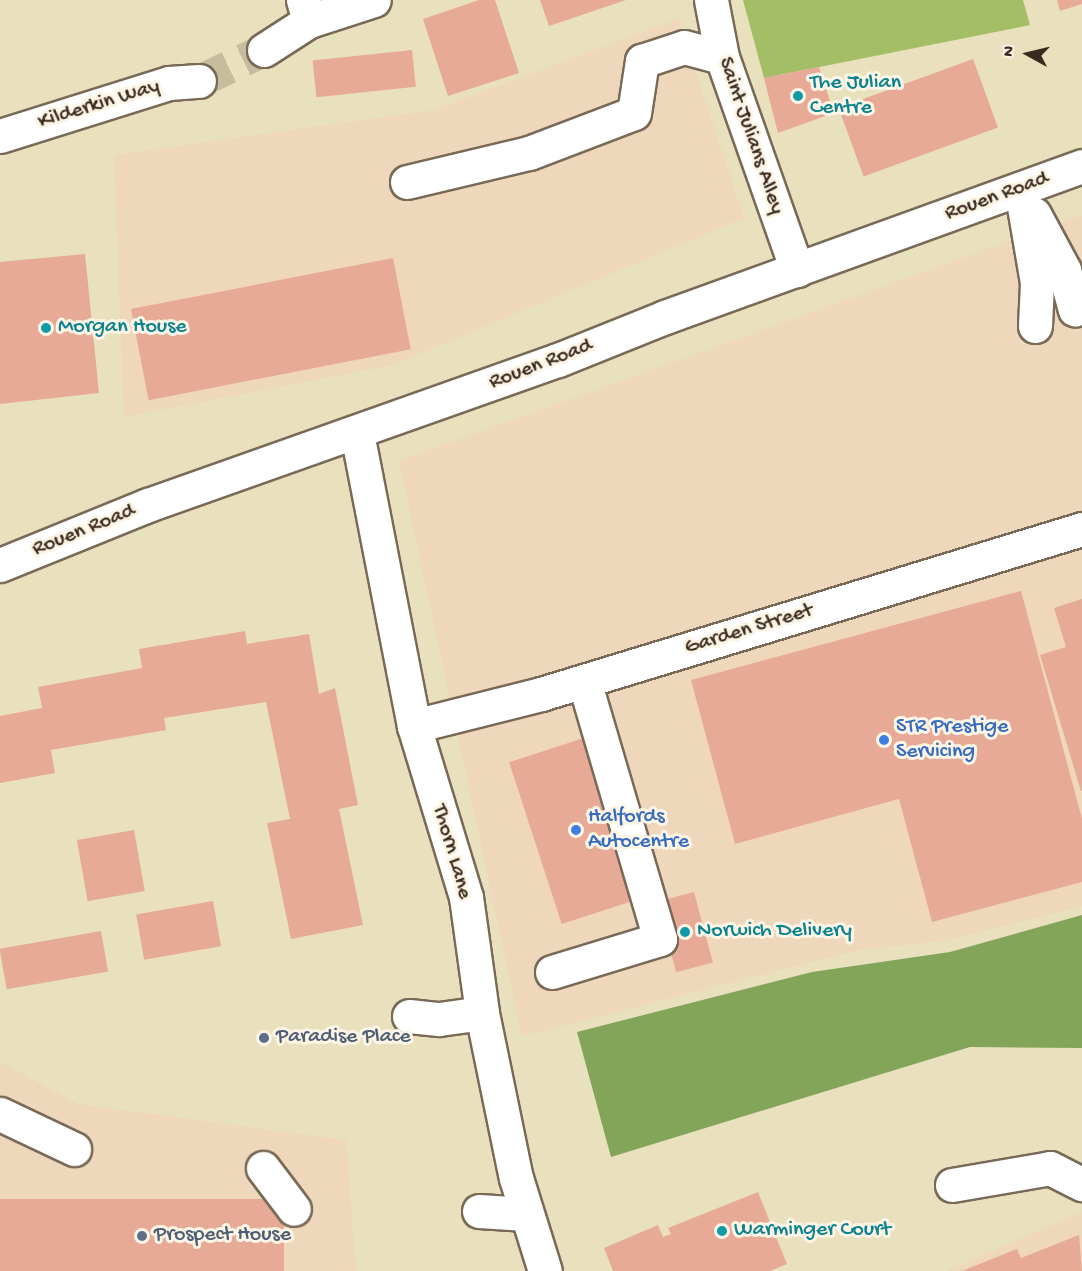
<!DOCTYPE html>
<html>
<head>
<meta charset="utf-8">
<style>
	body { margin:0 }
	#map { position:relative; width:1082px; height:1271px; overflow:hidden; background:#e9e1be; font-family:"Gochi Hand",sans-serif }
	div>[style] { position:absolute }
	.built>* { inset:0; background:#eed7bb }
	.green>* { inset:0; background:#a3be64 }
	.forest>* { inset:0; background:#82a55a }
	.building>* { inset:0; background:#e7aa97; transform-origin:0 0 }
	.minor-tunnel>* { height:33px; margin-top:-16.5px; transform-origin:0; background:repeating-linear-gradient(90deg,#c6bc9e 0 33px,transparent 0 49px) }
	.roads { filter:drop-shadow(2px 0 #786a56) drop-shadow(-2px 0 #786a56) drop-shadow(0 2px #786a56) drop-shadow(0 -2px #786a56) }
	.minor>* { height:33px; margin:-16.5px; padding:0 16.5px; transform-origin:16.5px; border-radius:16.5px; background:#fff }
	.dots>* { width:16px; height:16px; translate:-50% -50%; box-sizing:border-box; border:3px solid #fcf5e5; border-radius:50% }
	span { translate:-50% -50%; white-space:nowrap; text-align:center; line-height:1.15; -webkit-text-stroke:6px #fcf5e5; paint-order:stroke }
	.culture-label { font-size:22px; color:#0d838f }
	.left { translate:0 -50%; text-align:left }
	.street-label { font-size:22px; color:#3b2a1e }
	.shop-label { font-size:22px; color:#366cbe }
	.service-label { font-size:22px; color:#4e5e75 }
	.north { position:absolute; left:998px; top:24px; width:60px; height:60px; -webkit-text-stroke:4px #fcf5e5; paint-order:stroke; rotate:278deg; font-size:16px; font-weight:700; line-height:24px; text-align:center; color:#3b2a1e }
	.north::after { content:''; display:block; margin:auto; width:21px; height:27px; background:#3b2a1e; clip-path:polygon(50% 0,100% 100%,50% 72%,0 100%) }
</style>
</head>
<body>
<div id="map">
	<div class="built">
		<div style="clip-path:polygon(678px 19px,744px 218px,393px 365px,124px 417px,114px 155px,434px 110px)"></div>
		<div style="clip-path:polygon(1082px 215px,1082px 906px,950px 940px,861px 950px,522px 1036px,399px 461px)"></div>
		<div style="clip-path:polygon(0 1062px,78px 1104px,346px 1140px,356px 1271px,0 1271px)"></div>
		<div style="clip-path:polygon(1082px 1212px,1082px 1271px,946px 1271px)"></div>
	</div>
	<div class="green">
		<div style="clip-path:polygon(743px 0,1023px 0,1030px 25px,764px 78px)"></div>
	</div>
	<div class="forest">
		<div style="clip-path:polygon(1082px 915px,1082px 1048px,970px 1047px,611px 1157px,577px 1032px,812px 972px,950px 952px)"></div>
	</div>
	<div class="building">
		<div style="clip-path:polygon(479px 0,495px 0,519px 73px,448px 96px,423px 19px)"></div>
		<div style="clip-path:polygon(540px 0,626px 0,549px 26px)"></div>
		<div style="clip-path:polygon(1057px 0,1082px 0,1082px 4px,1060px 11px)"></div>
		<div style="left:412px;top:50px;width:37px;height:100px;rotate:84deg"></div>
		<div style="left:973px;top:59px;width:73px;height:143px;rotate:70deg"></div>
		<div style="clip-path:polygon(819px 67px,834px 113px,778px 133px,764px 78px)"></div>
		<div style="clip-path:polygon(85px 254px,99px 393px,0 404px,0 262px)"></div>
		<div style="left:393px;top:258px;width:93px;height:267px;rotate:79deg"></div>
		<div style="clip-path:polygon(1021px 591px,1082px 819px,1082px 882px,932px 922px,899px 799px,735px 844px,691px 680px)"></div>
		<div style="clip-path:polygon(1082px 599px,1082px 791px,1081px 791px,1040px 655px,1066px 647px,1054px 608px)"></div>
		<div style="clip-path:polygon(245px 631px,247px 644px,309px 634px,319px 694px,335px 688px,358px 805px,339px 809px,363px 925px,291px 939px,267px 823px,290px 819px,266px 702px,164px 718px,166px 730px,51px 750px,55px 773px,0 783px,0 716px,42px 708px,38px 687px,142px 668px,139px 649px)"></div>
		<div style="left:590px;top:736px;width:170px;height:85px;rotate:72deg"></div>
		<div style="left:134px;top:830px;width:62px;height:58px;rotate:80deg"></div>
		<div style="left:694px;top:892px;width:73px;height:38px;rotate:75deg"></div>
		<div style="left:213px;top:901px;width:46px;height:78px;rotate:80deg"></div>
		<div style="left:101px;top:931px;width:41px;height:103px;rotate:80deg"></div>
		<div style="clip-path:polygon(758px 1192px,787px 1264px,770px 1271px,613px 1271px,604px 1248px,658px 1225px,663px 1237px,671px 1234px,668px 1228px)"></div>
		<div style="left:0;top:1199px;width:284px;height:72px"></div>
		<div style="clip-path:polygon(1079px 1235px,1082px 1271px,962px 1271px,1017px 1249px,1021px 1258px)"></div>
	</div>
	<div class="minor-tunnel">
		<div style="left:199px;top:81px;width:72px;rotate:-25.5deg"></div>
	</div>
	<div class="roads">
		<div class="minor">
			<div style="left:303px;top:0;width:22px;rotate:74deg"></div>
			<div style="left:309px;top:21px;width:68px;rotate:-17.9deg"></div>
			<div style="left:711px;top:0;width:58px;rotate:79.1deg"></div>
			<div style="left:722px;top:57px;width:226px;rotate:70.6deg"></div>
			<div style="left:264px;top:50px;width:54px;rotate:-32.8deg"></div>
			<div style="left:0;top:136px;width:177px;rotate:-17.4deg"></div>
			<div style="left:169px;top:83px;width:30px;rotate:-4deg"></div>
			<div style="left:407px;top:182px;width:125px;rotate:-13.4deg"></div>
			<div style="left:529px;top:153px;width:112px;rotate:-20.9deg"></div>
			<div style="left:634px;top:113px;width:53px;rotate:-81.3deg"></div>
			<div style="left:642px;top:61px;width:44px;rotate:-18.4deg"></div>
			<div style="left:684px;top:47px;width:39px;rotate:15deg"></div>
			<div style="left:1021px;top:189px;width:95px;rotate:80.3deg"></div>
			<div style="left:1037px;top:283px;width:43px;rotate:92.7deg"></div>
			<div style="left:1034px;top:214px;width:64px;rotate:61.8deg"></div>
			<div style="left:1064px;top:270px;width:41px;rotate:74.6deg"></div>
			<div style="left:357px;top:433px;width:298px;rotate:79deg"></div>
			<div style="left:414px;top:726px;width:179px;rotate:73.1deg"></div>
			<div style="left:466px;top:897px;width:117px;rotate:82.1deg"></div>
			<div style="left:482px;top:1013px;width:168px;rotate:78.4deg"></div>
			<div style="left:516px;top:1178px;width:97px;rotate:72.7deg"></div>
			<div style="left:0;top:565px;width:160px;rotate:-22.1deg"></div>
			<div style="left:148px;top:505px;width:435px;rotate:-19.5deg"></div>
			<div style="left:558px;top:360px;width:115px;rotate:-21.9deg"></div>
			<div style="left:665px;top:317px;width:443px;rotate:-19.9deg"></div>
			<div style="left:414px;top:726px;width:131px;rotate:-14.1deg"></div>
			<div style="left:541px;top:694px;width:566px;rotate:-16.96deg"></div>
			<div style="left:552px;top:972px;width:113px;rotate:-17deg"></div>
			<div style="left:660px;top:939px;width:269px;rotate:-106.4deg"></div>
			<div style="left:409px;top:1016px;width:30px;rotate:6deg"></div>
			<div style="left:439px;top:1019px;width:43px;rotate:-7.9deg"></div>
			<div style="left:0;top:1114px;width:82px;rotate:25.3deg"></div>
			<div style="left:263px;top:1168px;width:51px;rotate:52.9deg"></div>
			<div style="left:952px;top:1185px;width:99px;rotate:-9.8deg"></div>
			<div style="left:1050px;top:1168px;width:36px;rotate:27deg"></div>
			<div style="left:479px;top:1211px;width:47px;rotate:3.7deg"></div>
		</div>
	</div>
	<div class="dots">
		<div style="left:798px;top:96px;background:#0f9aa8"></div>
		<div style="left:46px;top:328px;background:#0f9aa8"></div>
		<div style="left:884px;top:740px;background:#3f7fe0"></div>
		<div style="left:576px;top:830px;background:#3f7fe0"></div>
		<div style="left:685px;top:932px;background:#0f9aa8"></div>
		<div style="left:264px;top:1038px;background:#5c6f8a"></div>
		<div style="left:722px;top:1231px;background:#0f9aa8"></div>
		<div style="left:142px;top:1236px;background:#5c6f8a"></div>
	</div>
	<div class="culture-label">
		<span class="left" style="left:810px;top:96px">The Julian<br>Centre</span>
		<span class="left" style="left:58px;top:328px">Morgan House</span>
		<span class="left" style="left:697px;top:932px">Norwich Delivery</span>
		<span class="left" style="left:734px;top:1231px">Warminger Court</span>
	</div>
	<div class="street-label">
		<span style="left:99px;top:105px;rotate:-17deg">Kilderkin Way</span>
		<span style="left:750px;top:136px;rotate:71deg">Saint Julians Alley</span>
		<span style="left:997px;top:197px;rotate:-20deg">Rouen Road</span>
		<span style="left:541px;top:365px;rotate:-21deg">Rouen Road</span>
		<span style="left:84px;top:531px;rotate:-22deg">Rouen Road</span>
		<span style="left:749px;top:630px;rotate:-17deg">Garden Street</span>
		<span style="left:451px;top:852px;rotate:74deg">Thorn Lane</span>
	</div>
	<div class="shop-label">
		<span class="left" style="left:896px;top:740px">STR Prestige<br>Servicing</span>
		<span class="left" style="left:588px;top:830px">Halfords<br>Autocentre</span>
	</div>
	<div class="service-label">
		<span class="left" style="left:276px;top:1038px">Paradise Place</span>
		<span class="left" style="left:154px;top:1236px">Prospect House</span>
	</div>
	<div class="north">N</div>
</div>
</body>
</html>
